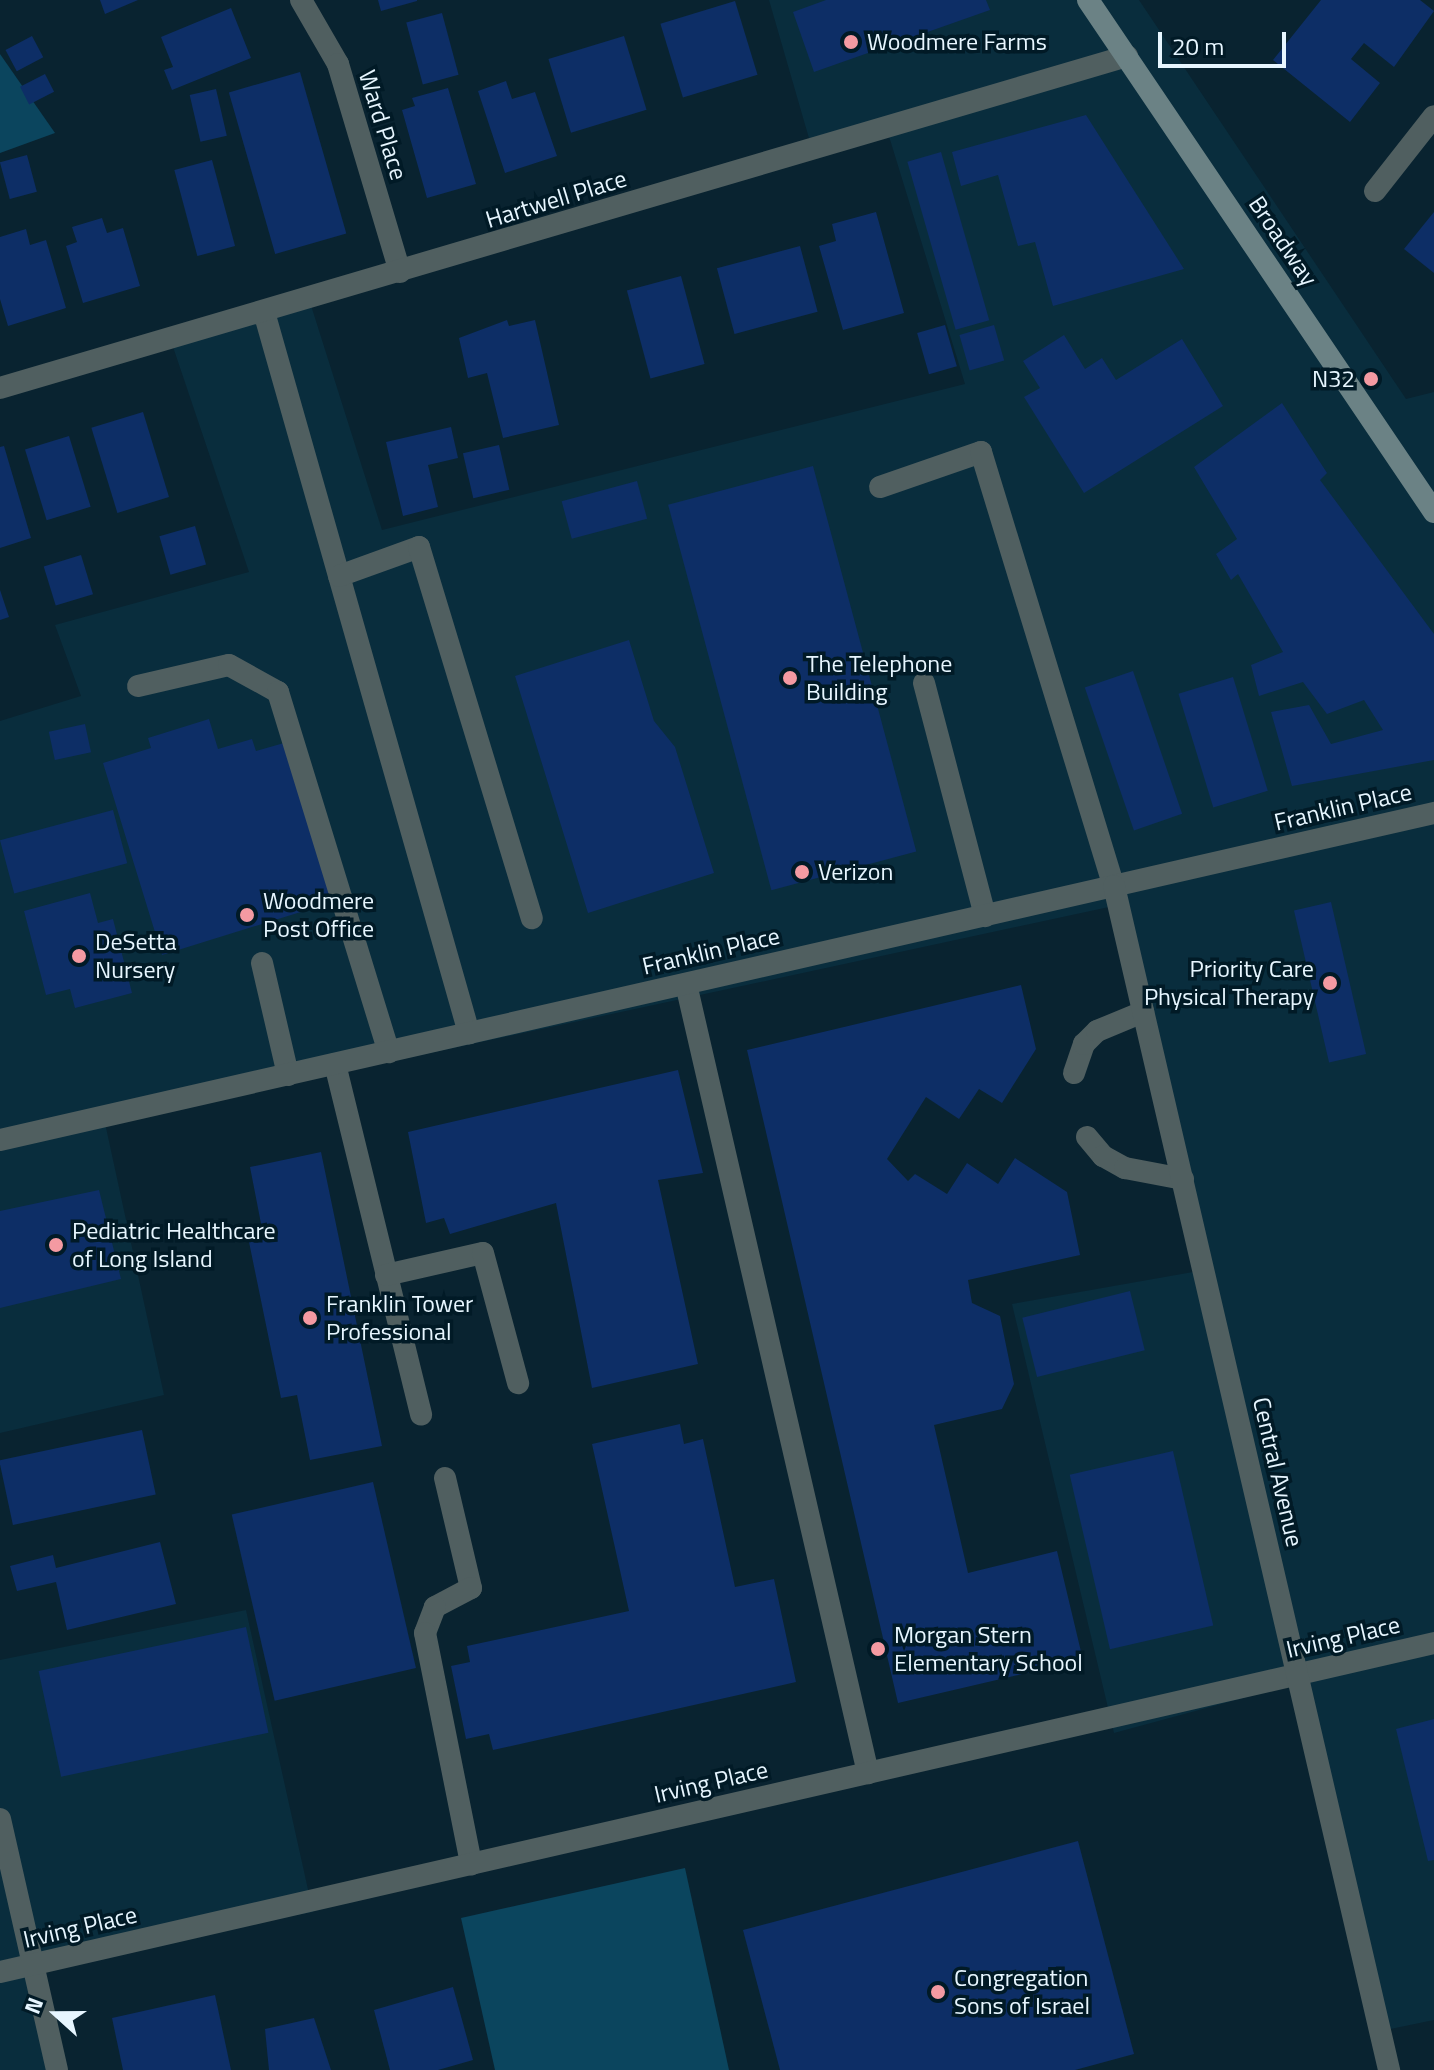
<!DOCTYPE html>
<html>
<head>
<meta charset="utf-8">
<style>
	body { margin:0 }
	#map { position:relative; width:1434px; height:2070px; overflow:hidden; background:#092330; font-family:"Titillium Web",sans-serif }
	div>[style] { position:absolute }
	.built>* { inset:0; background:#092d3d }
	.green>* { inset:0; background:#0b455e }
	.building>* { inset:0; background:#0d2e66; transform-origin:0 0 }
	.service>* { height:22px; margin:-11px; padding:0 11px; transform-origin:11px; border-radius:11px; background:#505f60 }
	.minor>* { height:22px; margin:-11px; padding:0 11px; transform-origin:11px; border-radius:11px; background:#505f60 }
	.tertiary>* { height:22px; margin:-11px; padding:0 11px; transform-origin:11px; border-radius:11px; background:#505f60 }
	.secondary>* { height:22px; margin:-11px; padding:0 11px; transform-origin:11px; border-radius:11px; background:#6b8285 }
	.dots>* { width:22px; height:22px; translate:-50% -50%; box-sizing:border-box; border:4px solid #011a26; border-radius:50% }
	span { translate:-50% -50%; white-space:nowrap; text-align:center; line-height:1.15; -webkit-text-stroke:7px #011a26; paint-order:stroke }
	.poi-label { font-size:24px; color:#e7f6ff }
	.left { translate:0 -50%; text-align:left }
	.right { translate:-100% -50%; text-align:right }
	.street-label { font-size:24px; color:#e7f6ff }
	.north { position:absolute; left:16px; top:1974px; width:80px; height:80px; -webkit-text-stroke:6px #011a26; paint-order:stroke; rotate:291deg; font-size:22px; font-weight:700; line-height:32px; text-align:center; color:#e7f6ff }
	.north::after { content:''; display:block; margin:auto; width:28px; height:36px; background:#e7f6ff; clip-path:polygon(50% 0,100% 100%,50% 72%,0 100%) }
	.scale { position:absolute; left:1158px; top:32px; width:128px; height:36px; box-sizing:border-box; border:4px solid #e7f6ff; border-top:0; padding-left:10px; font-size:24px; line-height:28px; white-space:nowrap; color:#e7f6ff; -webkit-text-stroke:6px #011a26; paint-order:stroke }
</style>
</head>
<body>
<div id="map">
	<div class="built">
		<div style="clip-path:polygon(769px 0,1139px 0,1406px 399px,1434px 392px,1434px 2020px,1376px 2032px,1299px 1683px,1114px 1733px,1012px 1304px,1210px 1269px,1109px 907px,105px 1123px,164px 1395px,0 1433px,0 721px,81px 696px,55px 625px,249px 572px,169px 335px,309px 299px,382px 530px,965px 384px,888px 133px,815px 159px)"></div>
		<div style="clip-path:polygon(246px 1610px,313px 1912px,26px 1966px,52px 2070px,0 2070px,0 1660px)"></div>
	</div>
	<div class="green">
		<div style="clip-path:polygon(0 54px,55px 133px,0 153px)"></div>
		<div style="clip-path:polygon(685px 1868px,729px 2070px,495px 2070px,461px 1918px)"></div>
	</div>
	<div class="building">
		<div style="clip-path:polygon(100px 0,138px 0,105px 14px)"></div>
		<div style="clip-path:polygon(378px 0,417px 0,417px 1px,381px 11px)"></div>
		<div style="clip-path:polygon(826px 0,986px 0,990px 10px,814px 72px,793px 12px)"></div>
		<div style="clip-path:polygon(1321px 0,1420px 0,1434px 11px,1394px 67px,1364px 43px,1351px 59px,1380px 83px,1350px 122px,1273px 60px)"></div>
		<div style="left:735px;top:1px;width:77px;height:78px;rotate:73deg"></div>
		<div style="clip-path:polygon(231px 8px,251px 58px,172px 90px,164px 70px,173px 67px,161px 37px)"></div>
		<div style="left:442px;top:13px;width:64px;height:37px;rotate:75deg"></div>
		<div style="left:32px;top:36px;width:24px;height:30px;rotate:62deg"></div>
		<div style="left:624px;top:36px;width:77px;height:79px;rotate:73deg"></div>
		<div style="left:300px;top:72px;width:168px;height:74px;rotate:74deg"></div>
		<div style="left:45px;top:74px;width:20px;height:28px;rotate:63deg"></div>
		<div style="clip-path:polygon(506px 81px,512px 99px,535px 92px,557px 156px,505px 173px,478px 91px)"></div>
		<div style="clip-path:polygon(448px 88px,476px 184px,427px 198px,402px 110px,415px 106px,412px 98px)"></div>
		<div style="left:216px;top:89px;width:48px;height:27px;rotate:77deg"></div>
		<div style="clip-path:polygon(1086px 115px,1184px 269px,1053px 306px,1035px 242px,1018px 246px,998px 175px,961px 186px,952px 152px)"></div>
		<div style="left:941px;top:152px;width:175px;height:35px;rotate:74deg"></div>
		<div style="left:27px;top:155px;width:38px;height:28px;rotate:75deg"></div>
		<div style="left:212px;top:160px;width:89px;height:39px;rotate:75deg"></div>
		<div style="clip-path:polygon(876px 212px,904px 313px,843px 330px,819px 246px,836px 241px,832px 224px)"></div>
		<div style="clip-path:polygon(1434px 212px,1434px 273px,1404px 249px)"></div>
		<div style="clip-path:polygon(102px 218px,107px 233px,123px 228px,140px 286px,83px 303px,66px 246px,77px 242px,72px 227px)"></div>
		<div style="clip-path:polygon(26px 229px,30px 245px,46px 240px,66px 308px,8px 326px,0 299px,0 237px)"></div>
		<div style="left:800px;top:246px;width:68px;height:86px;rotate:75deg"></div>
		<div style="left:681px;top:276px;width:91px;height:56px;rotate:75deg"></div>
		<div style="clip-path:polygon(507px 320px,509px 326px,535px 320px,559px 425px,503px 438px,487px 373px,468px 378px,459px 338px)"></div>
		<div style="left:945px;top:325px;width:43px;height:29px;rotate:74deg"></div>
		<div style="left:994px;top:325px;width:37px;height:36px;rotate:74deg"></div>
		<div style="clip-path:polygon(1064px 335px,1085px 369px,1102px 358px,1116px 380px,1182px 339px,1223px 406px,1084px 493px,1024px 397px,1040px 388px,1023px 361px)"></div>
		<div style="clip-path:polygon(1282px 403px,1327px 473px,1320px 480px,1434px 634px,1434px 760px,1292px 786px,1271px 712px,1309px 705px,1331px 744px,1383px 730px,1364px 700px,1327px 714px,1303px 682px,1259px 696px,1251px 665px,1283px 652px,1238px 574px,1231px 580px,1216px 554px,1237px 539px,1194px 467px)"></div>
		<div style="left:143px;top:412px;width:89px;height:54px;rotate:73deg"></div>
		<div style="clip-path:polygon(451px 427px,458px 458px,428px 465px,438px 507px,403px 516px,386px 442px)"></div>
		<div style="left:69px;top:436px;width:74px;height:46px;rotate:73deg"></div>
		<div style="left:499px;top:445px;width:46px;height:37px;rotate:77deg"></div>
		<div style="clip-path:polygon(4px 446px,31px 538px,0 548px,0 447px)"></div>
		<div style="left:813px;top:466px;width:399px;height:150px;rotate:75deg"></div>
		<div style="left:637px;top:481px;width:39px;height:78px;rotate:75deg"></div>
		<div style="left:195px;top:526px;width:40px;height:37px;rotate:74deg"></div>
		<div style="left:81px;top:555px;width:41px;height:39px;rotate:73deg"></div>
		<div style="clip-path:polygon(0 590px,9px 617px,0 620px)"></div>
		<div style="clip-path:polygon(629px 640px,654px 721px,675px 747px,714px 873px,588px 913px,515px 676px)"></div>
		<div style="left:1133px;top:671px;width:151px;height:51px;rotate:71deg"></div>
		<div style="left:1233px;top:677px;width:119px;height:57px;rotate:73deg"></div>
		<div style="clip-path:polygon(209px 719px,218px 749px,252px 739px,256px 751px,284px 743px,333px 902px,162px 955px,103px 763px,151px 748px,148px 738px)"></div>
		<div style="left:85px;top:724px;width:29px;height:37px;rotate:78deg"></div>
		<div style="left:113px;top:810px;width:55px;height:117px;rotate:75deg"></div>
		<div style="clip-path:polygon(90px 893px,98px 923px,113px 919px,132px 993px,75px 1008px,70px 989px,46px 995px,24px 911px)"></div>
		<div style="left:1331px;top:902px;width:156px;height:38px;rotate:77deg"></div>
		<div style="clip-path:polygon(1021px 985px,1036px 1049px,1002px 1103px,979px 1089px,959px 1119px,926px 1097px,887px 1159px,908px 1181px,915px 1174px,947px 1194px,967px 1163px,998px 1184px,1015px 1158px,1067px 1192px,1080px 1255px,968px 1280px,972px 1303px,1000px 1316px,1014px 1384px,1002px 1409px,934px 1425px,968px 1573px,1057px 1551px,1083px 1660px,898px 1703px,747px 1050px)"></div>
		<div style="clip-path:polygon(678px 1070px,703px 1173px,658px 1180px,698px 1364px,592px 1388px,556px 1203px,450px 1234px,444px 1218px,426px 1223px,408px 1132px)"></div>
		<div style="clip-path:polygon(321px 1152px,382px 1446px,310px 1460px,297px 1395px,281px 1398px,249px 1242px,264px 1239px,250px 1167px)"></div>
		<div style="clip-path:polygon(99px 1190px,121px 1279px,0 1308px,0 1211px)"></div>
		<div style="left:1130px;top:1291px;width:61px;height:111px;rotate:76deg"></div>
		<div style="clip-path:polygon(680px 1424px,684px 1444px,703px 1439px,735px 1587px,774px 1579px,796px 1682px,493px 1750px,489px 1734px,466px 1739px,451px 1666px,470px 1662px,467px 1646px,629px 1611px,592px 1444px)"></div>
		<div style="left:142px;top:1430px;width:66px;height:146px;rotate:78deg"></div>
		<div style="left:1173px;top:1451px;width:179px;height:106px;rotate:77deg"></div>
		<div style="left:373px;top:1482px;width:191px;height:145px;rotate:77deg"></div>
		<div style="clip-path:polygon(160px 1542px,176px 1604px,67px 1630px,56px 1582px,17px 1591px,10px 1566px,53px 1555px,56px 1568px)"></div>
		<div style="left:246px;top:1627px;width:108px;height:212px;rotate:78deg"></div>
		<div style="clip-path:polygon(1434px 1719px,1434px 1860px,1428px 1861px,1396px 1729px)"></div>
		<div style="clip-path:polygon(1078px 1841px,1134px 2054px,1075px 2070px,780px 2070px,743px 1930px)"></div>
		<div style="clip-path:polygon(453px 1987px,473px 2060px,438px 2070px,390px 2070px,374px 2010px)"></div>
		<div style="clip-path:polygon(215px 1995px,231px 2070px,123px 2070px,112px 2018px)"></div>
		<div style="clip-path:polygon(314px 2018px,331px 2070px,269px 2070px,265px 2029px)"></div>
	</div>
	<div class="service">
		<div style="left:264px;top:312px;width:750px;rotate:74.13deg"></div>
		<div style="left:880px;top:487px;width:107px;rotate:-19.1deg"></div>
		<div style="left:981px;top:452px;width:454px;rotate:73deg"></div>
		<div style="left:339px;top:576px;width:85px;rotate:-19.9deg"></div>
		<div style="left:419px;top:547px;width:388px;rotate:73.1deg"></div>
		<div style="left:924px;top:683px;width:241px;rotate:75.3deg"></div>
		<div style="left:138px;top:686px;width:93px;rotate:-13deg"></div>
		<div style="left:229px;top:665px;width:56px;rotate:28.9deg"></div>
		<div style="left:278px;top:692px;width:377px;rotate:72.9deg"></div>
		<div style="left:262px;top:963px;width:115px;rotate:76.9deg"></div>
		<div style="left:686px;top:984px;width:810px;rotate:77.01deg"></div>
		<div style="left:335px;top:1064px;width:361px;rotate:76.2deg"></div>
		<div style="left:1074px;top:1073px;width:31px;rotate:-71deg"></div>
		<div style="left:1084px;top:1044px;width:18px;rotate:-45deg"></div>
		<div style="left:1097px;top:1031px;width:50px;rotate:-22.4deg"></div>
		<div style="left:1087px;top:1137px;width:25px;rotate:50deg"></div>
		<div style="left:1103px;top:1156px;width:25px;rotate:29deg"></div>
		<div style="left:1125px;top:1168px;width:59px;rotate:10.7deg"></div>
		<div style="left:386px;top:1275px;width:99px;rotate:-12.8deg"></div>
		<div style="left:483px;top:1253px;width:135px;rotate:74.9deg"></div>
		<div style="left:445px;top:1478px;width:113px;rotate:76.7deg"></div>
		<div style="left:471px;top:1588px;width:41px;rotate:152.2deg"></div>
		<div style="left:435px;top:1607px;width:28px;rotate:111deg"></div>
		<div style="left:425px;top:1633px;width:236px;rotate:78.7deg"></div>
	</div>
	<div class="minor">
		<div style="left:301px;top:0;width:74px;rotate:60deg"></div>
		<div style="left:338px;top:64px;width:217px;rotate:73.4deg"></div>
		<div style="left:1375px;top:191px;width:95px;rotate:-51.8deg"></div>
		<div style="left:0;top:388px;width:1175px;rotate:-16.41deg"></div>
		<div style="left:0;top:1140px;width:1471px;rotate:-12.85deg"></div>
		<div style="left:0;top:1819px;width:257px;rotate:77.2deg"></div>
		<div style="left:0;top:1972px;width:1471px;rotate:-12.92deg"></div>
	</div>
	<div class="tertiary">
		<div style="left:1114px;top:886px;width:1216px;rotate:76.92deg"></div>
	</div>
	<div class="secondary">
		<div style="left:1088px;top:0;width:618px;rotate:55.95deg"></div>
	</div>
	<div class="dots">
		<div style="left:851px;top:42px;background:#f49aa2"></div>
		<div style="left:1371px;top:379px;background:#f49aa2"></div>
		<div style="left:790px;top:678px;background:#f49aa2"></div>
		<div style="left:802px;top:872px;background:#f49aa2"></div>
		<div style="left:247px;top:915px;background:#f49aa2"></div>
		<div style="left:79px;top:956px;background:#f49aa2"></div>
		<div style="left:1330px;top:983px;background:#f49aa2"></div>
		<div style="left:56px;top:1245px;background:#f49aa2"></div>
		<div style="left:310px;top:1318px;background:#f49aa2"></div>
		<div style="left:878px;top:1649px;background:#f49aa2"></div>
		<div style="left:938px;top:1992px;background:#f49aa2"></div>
	</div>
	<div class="poi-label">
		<span class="left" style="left:867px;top:42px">Woodmere Farms</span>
		<span class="right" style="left:1355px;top:379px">N32</span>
		<span class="left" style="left:806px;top:678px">The Telephone<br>Building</span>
		<span class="left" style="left:818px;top:872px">Verizon</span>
		<span class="left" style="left:263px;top:915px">Woodmere<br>Post Office</span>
		<span class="left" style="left:95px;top:956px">DeSetta<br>Nursery</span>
		<span class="right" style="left:1314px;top:983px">Priority Care<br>Physical Therapy</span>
		<span class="left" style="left:72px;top:1245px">Pediatric Healthcare<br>of Long Island</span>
		<span class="left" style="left:326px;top:1318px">Franklin Tower<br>Professional</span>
		<span class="left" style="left:894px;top:1649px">Morgan Stern<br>Elementary School</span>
		<span class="left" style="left:954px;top:1992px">Congregation<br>Sons of Israel</span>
	</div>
	<div class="street-label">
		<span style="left:383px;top:125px;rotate:73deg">Ward Place</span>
		<span style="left:556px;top:199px;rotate:-17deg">Hartwell Place</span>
		<span style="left:1283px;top:241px;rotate:56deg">Broadway</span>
		<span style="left:1343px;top:807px;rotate:-13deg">Franklin Place</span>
		<span style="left:711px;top:951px;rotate:-13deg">Franklin Place</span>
		<span style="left:1278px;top:1472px;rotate:77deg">Central Avenue</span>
		<span style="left:1343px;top:1637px;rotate:-13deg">Irving Place</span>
		<span style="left:711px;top:1782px;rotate:-13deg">Irving Place</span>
		<span style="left:80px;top:1927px;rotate:-13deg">Irving Place</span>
	</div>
	<div class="north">N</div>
	<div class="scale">20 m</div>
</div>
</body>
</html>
